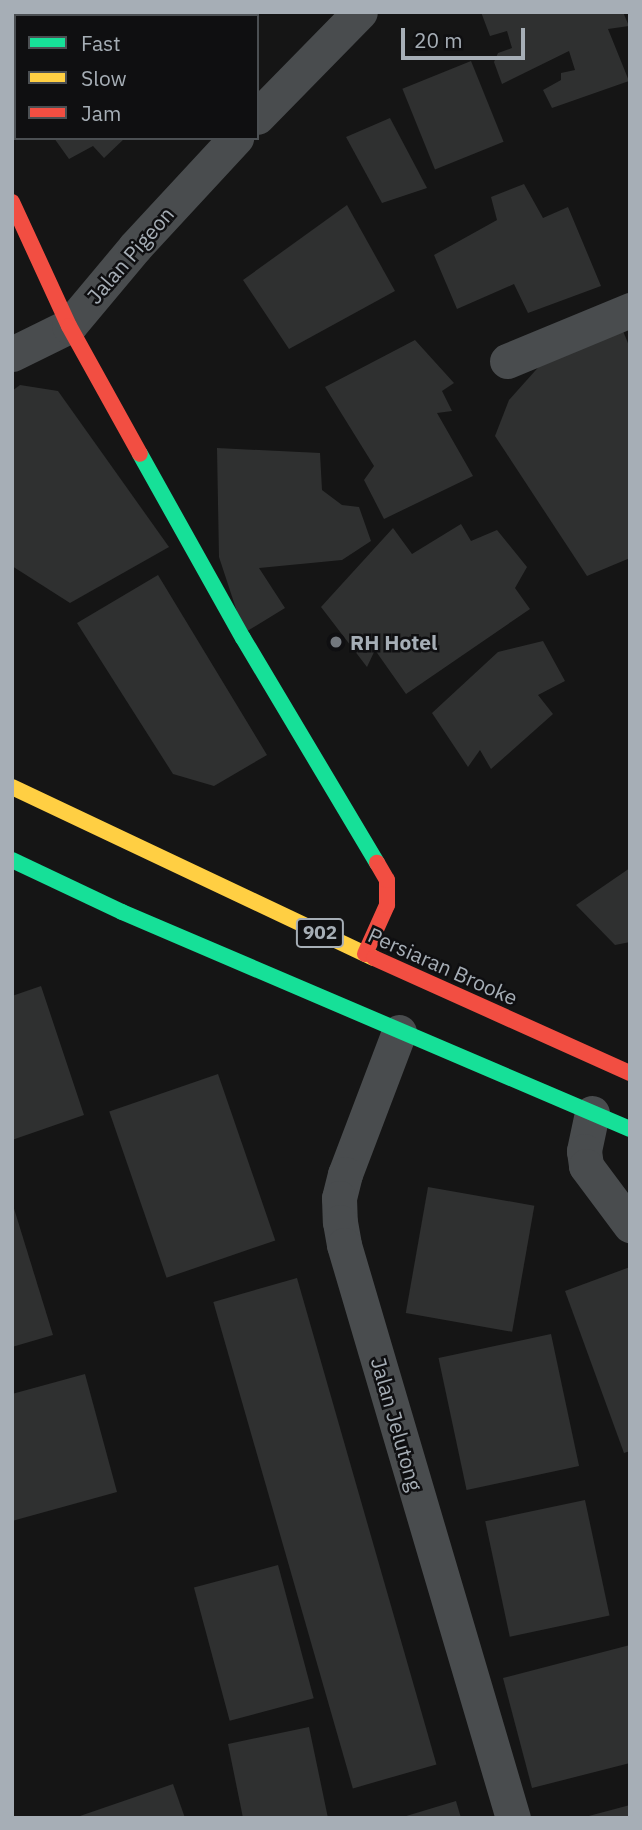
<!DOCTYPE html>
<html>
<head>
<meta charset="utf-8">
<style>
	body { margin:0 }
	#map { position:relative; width:642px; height:1830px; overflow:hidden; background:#151515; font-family:"IBM Plex Sans",sans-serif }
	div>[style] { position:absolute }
	.building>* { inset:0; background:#2f3030; transform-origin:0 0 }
	.street>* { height:35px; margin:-17.5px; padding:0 17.5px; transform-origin:17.5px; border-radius:17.5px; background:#494c4e }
	.fast>* { height:16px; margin:-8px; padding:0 8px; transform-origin:8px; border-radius:8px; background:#16e098 }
	.slow>* { height:16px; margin:-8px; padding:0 8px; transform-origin:8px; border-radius:8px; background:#ffcf43 }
	.jam>* { height:16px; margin:-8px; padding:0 8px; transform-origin:8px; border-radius:8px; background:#f24e42 }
	.dots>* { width:19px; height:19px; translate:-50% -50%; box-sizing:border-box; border:4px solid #0f0f11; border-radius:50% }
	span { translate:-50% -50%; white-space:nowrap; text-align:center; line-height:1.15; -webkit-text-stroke:5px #0f0f11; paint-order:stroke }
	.shield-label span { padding:2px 5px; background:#0f0f11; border:2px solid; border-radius:5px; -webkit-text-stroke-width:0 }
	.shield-label { font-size:19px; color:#a6aeb6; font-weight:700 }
	.street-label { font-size:21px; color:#a6aeb6 }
	.poi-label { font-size:21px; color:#a6aeb6; font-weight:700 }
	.left { translate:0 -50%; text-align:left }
	.frame { position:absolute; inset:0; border:14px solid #a6aeb6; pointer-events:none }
	.legend { position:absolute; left:14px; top:14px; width:245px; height:126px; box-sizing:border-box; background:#0f0f11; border:2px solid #4b4f53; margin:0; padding:9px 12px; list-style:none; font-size:21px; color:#a6aeb6 }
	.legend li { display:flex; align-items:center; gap:14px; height:35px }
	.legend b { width:35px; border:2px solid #4b4f53 }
	.scale { position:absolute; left:401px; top:28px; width:124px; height:32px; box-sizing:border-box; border:4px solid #a6aeb6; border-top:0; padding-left:9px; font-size:21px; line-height:24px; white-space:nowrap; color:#a6aeb6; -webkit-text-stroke:5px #0f0f11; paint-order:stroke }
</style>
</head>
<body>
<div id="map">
	<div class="building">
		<div style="clip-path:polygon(481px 12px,623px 12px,629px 26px,608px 29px,629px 81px,552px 108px,543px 90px,561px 80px,561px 73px,575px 70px,569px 51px,502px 84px,494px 62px,498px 53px,512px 48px,507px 31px,490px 36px)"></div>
		<div style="left:471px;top:61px;width:87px;height:74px;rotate:68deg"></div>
		<div style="clip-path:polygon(390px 118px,427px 188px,382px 203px,346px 137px)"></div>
		<div style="clip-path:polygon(54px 138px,125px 138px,104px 158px,93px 146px,69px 159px)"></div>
		<div style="clip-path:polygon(524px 184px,543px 218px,568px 207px,601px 286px,528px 313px,514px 284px,457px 309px,434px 255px,497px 220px,491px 197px)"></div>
		<div style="clip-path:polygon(347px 205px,395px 291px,289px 349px,243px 280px)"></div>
		<div style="clip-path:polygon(623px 331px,630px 348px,630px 558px,587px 576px,495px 436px,509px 400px,543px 362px)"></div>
		<div style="clip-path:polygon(415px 340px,454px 383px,442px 391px,452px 411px,437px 413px,473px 476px,384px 519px,364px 480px,374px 466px,325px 387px)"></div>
		<div style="clip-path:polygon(20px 385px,58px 391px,169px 547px,70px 603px,12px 566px,12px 391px)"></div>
		<div style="clip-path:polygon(217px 448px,320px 453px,322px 490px,342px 505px,359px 507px,371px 541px,342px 560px,259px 568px,285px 608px,244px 633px,219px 557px)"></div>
		<div style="clip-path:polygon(461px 524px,471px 541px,497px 530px,527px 567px,515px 588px,530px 609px,406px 694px,375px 650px,367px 667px,321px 607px,393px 528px,412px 554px)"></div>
		<div style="clip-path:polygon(158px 575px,267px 755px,214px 786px,173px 774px,77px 623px)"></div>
		<div style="clip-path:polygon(543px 641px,565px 681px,538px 695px,553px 714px,491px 769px,480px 750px,468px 767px,432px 713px,498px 652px)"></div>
		<div style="clip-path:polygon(630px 868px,630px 942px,615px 945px,576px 905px)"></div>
		<div style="clip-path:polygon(41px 986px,84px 1115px,12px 1140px,12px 996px)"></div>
		<div style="left:218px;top:1074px;width:176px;height:115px;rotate:71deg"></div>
		<div style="left:428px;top:1187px;width:108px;height:128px;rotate:10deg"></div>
		<div style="clip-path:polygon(12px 1202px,53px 1335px,12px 1347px)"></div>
		<div style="clip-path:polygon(630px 1267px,630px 1451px,624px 1453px,565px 1291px)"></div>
		<div style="left:297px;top:1278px;width:506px;height:87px;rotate:74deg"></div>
		<div style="left:551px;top:1334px;width:135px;height:115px;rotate:78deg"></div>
		<div style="clip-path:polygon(85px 1374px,117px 1492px,12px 1521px,12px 1394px)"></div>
		<div style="left:585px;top:1500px;width:118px;height:102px;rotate:78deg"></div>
		<div style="left:278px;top:1565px;width:138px;height:87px;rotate:75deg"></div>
		<div style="clip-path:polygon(630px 1645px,630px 1763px,532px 1788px,503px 1678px)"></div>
		<div style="clip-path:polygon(309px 1727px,328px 1818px,243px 1818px,228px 1744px)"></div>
		<div style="clip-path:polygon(173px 1784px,185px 1818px,77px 1818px,77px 1817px)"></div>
		<div style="clip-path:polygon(456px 1801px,461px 1818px,403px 1818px,403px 1817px)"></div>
		<div style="clip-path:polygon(630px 1805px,630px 1818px,585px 1818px,585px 1817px)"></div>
	</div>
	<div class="street">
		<div style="left:257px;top:117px;width:147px;rotate:-45.6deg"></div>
		<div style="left:12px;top:354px;width:64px;rotate:-26.2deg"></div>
		<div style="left:69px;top:326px;width:103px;rotate:-50.1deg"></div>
		<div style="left:135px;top:247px;width:149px;rotate:-47.2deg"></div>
		<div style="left:507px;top:361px;width:133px;rotate:-22.5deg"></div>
		<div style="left:399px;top:1032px;width:152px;rotate:110.8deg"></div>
		<div style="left:345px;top:1174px;width:25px;rotate:104deg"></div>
		<div style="left:339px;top:1198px;width:24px;rotate:88deg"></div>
		<div style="left:340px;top:1222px;width:23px;rotate:80deg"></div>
		<div style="left:344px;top:1245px;width:597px;rotate:73.57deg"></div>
		<div style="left:592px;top:1113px;width:39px;rotate:102deg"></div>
		<div style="left:584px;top:1151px;width:15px;rotate:82deg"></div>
		<div style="left:586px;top:1166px;width:74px;rotate:53.3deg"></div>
	</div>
	<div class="fast">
		<div style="left:140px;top:454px;width:211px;rotate:60.8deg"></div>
		<div style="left:243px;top:638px;width:262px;rotate:59.2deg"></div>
		<div style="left:12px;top:860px;width:122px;rotate:25.3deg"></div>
		<div style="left:122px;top:912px;width:552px;rotate:23.13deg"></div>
	</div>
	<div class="slow">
		<div style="left:12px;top:787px;width:400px;rotate:25.3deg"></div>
	</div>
	<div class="jam">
		<div style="left:12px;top:202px;width:136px;rotate:65.3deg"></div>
		<div style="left:69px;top:326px;width:146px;rotate:61deg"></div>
		<div style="left:365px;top:954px;width:54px;rotate:-65.8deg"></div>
		<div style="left:387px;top:905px;width:25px;rotate:-90deg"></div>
		<div style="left:387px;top:880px;width:20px;rotate:-120deg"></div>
		<div style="left:374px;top:958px;width:281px;rotate:24.2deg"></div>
	</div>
	<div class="dots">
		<div style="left:336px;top:642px;background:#73787e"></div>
	</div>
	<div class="shield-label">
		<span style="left:320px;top:933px">902</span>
	</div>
	<div class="street-label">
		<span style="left:130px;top:255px;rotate:-49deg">Jalan Pigeon</span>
		<span style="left:443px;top:966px;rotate:24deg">Persiaran Brooke</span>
		<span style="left:397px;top:1424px;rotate:74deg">Jalan Jelutong</span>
	</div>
	<div class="poi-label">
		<span class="left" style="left:350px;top:642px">RH Hotel</span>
	</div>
	<div class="frame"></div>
	<ul class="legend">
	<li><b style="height:9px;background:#16e098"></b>Fast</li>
	<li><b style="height:9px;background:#ffcf43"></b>Slow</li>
	<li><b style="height:9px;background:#f24e42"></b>Jam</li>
	</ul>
	<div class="scale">20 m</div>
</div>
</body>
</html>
